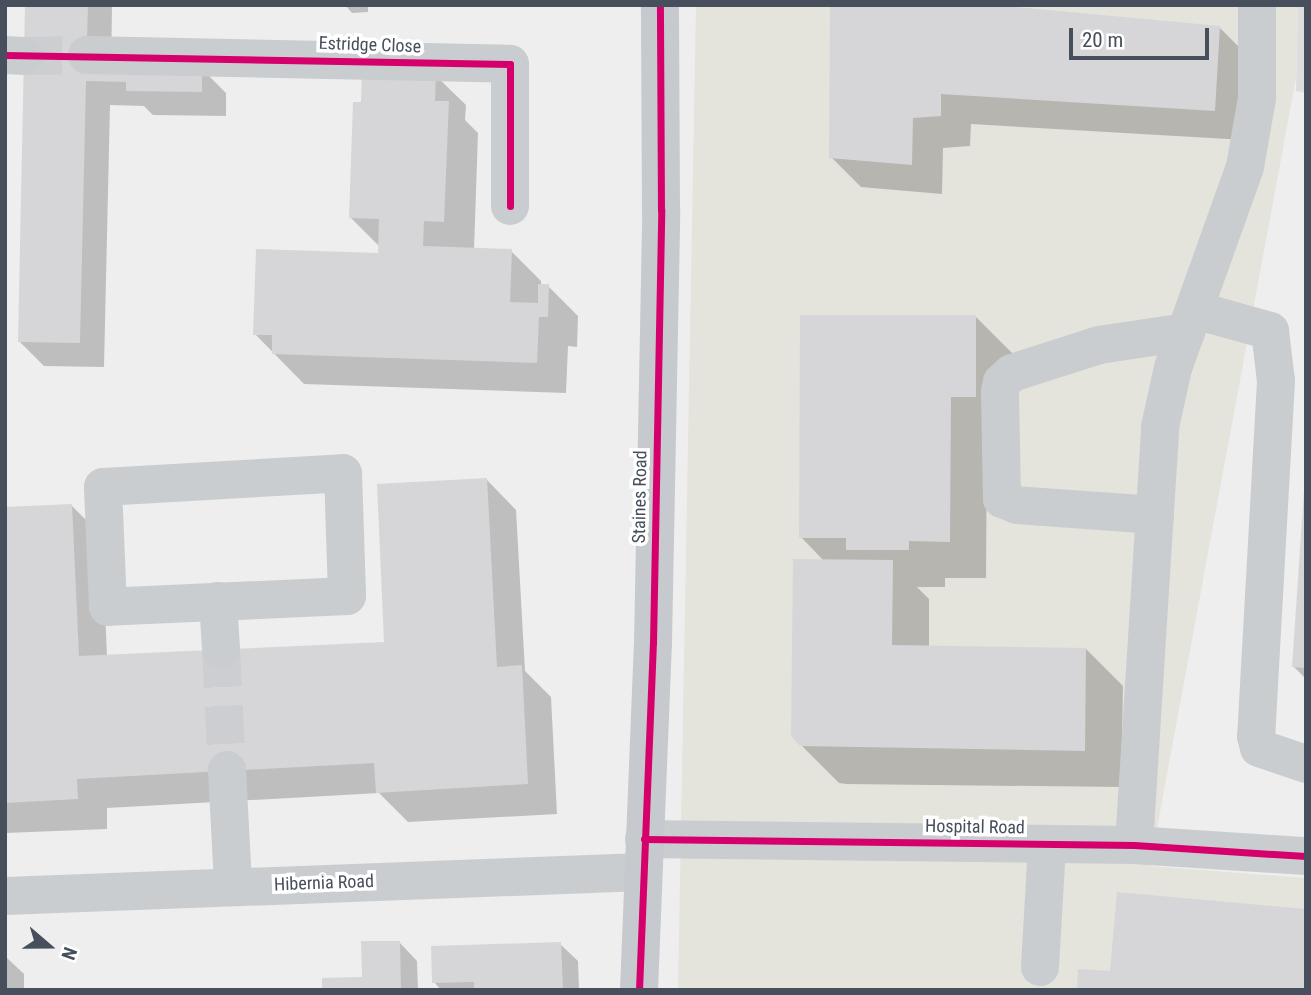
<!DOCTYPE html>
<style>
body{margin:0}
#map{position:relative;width:1311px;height:995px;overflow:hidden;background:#efeeee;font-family:"Roboto Condensed",sans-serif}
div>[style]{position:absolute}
.commercial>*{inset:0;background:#e4e3dc}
.education>*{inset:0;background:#ddddde}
.shadow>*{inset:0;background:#0003}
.building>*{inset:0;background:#d6d6d8}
.minor-tunnel>*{height:38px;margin-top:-19px;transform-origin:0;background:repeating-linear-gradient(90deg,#cdced1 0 38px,transparent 0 57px)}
.minor>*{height:38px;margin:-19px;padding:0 19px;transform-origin:19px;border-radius:19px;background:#cacdcf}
.major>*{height:38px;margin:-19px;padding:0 19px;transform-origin:19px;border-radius:19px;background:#c6c9cd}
.cycleway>*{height:7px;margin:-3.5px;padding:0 3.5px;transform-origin:3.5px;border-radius:3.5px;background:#d6006c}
span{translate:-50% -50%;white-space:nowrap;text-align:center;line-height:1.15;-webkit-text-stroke:7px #fff;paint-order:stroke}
.street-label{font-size:18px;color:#464f5b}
.frame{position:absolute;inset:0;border:7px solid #464f5b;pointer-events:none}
.north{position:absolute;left:14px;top:911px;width:70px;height:70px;-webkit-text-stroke:5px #fff;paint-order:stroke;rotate:110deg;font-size:19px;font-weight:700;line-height:28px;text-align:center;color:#464f5b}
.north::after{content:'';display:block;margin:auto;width:24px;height:32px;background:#464f5b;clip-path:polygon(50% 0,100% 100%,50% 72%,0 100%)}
.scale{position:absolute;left:1069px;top:28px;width:140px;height:32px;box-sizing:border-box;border:4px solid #464f5b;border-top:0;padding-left:9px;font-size:21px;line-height:24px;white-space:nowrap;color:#464f5b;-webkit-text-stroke:5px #fff;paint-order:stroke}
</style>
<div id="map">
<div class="commercial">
<i style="clip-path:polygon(696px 5px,1298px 5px,1296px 78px,1150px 866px,1306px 878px,1306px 990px,678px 990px)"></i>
</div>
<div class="education">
<i style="clip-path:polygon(1298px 5px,1306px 5px,1306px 93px,1296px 91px)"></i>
</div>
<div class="shadow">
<i style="clip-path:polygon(26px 5px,112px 5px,111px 75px,202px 69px,226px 93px,226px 116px,153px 115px,144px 106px,110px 105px,104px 367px,44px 366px,19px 341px)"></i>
<i style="clip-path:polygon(345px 5px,368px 5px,368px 12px,352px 13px)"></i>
<i style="clip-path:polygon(832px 5px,1220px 28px,1250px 58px,1245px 140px,971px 124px,970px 146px,943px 148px,942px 194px,861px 187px,831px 157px)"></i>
<i style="clip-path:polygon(435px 75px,466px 105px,465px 120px,478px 133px,474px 250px,511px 251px,541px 281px,541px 285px,548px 286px,578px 316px,577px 347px,568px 346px,566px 393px,304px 384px,255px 334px,380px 255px,380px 247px,350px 217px,362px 104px)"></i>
<i style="clip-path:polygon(976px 317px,1013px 354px,987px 434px,986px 578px,945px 578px,945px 587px,917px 587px,929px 599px,929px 648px,1086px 649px,1123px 686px,1121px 787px,846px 784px,839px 783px,792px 736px,824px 561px,801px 537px)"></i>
<i style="clip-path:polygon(486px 479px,516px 510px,525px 671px,551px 697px,557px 814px,408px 822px,379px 793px,107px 808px,107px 829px,5px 833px,5px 509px,72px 506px,102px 536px,107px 657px,386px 644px)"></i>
<i style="clip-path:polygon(1306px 486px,1306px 679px,1294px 667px)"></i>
<i style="clip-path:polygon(400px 943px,417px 961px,418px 990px,324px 990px,364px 979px)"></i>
<i style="clip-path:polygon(560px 944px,578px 961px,579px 990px,441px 990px,434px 982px)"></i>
<i style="clip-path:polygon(6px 957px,24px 974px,24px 990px,5px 990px)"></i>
</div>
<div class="building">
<i style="clip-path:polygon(25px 5px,88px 5px,86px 73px,202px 67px,202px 92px,126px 91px,126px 82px,86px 81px,80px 343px,18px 342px)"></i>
<i style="clip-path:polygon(830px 5px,995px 5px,1220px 26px,1215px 111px,941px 94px,941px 116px,913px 118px,912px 165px,829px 158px)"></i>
<i style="clip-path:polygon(362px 70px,436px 73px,435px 101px,449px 101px,444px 222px,424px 221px,423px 246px,512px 249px,510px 302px,538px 303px,538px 284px,549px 284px,548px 317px,539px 317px,537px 363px,272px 354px,272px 335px,253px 335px,256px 249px,378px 253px,379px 219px,349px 218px,353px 102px,361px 102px)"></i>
<i style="clip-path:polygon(800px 315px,976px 315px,976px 397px,951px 397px,950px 542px,909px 541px,909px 550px,846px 550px,846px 538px,799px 538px)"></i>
<i style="clip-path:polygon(487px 478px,497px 667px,522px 665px,528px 784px,376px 793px,374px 763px,77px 779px,78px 799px,5px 803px,5px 507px,72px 504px,79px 656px,384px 642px,377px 484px)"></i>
<i style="clip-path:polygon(1304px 490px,1306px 491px,1306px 668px,1292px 667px)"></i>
<i style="clip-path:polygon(793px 559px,893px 560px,892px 645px,1086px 648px,1085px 751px,800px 746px,791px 736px)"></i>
<i style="clip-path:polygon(1117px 892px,1306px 909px,1306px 990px,1077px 990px,1078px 969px,1110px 971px)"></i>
<i style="clip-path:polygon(361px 941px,400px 941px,401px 990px,322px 990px,322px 978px,362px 977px)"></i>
<i style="clip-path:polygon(561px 942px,563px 990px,474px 990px,474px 982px,432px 983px,431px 946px)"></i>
</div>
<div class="minor-tunnel">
<i style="left:24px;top:56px;width:63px;rotate:-0.9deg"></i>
<i style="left:221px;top:649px;width:121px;rotate:87.2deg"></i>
</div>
<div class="minor">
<i style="left:5px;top:55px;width:19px;rotate:3deg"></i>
<i style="left:87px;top:55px;width:423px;rotate:1.2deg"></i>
<i style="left:510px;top:64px;width:142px;rotate:90deg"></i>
<i style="left:1195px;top:310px;width:78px;rotate:15.6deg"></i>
<i style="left:1270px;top:331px;width:50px;rotate:83.2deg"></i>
<i style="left:1276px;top:381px;width:356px;rotate:93.2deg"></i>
<i style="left:1256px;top:736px;width:12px;rotate:76deg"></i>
<i style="left:1259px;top:748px;width:50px;rotate:18.8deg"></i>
<i style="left:343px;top:473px;width:123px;rotate:88.1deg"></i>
<i style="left:347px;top:596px;width:239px;rotate:177.4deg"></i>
<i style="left:108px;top:607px;width:120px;rotate:-92.4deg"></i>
<i style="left:103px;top:487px;width:240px;rotate:-3.3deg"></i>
<i style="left:1155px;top:515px;width:138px;rotate:-175.9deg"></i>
<i style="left:1017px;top:505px;width:16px;rotate:-158deg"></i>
<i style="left:1002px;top:499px;width:107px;rotate:-91.1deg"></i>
<i style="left:1000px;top:392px;width:10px;rotate:-79deg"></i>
<i style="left:1002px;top:382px;width:13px;rotate:-42deg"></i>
<i style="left:1012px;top:373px;width:91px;rotate:-17.8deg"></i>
<i style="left:1099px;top:345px;width:88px;rotate:-8.5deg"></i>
<i style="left:218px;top:601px;width:48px;rotate:86.4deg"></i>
<i style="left:227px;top:770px;width:116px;rotate:87deg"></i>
<i style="left:644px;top:839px;width:490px;rotate:0.7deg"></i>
<i style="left:1134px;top:845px;width:172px;rotate:3.7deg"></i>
<i style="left:1134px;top:845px;width:419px;rotate:-86.4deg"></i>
<i style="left:1160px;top:427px;width:60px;rotate:-77.6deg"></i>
<i style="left:1173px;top:368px;width:214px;rotate:-70.3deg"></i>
<i style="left:1245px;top:167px;width:70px;rotate:-80.1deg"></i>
<i style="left:1257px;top:98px;width:93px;rotate:-90deg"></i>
<i style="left:5px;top:896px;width:638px;rotate:-2.15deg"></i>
<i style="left:1040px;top:967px;width:123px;rotate:-86.7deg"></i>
</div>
<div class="major">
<i style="left:639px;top:990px;width:347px;rotate:-87.7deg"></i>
<i style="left:653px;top:643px;width:433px;rotate:-88.9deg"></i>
<i style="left:661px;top:210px;width:205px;rotate:-90.3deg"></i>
</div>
<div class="cycleway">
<i style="left:5px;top:55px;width:505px;rotate:1.02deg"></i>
<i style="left:510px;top:64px;width:142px;rotate:90deg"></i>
<i style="left:644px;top:839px;width:490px;rotate:0.7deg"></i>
<i style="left:1134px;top:845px;width:172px;rotate:3.7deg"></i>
<i style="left:639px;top:990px;width:347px;rotate:-87.7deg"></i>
<i style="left:653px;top:643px;width:433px;rotate:-88.9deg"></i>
<i style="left:661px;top:210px;width:205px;rotate:-90.3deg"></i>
</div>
<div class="street-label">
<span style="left:370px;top:45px;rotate:2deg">Estridge Close</span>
<span style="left:640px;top:497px;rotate:-89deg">Staines Road</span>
<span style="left:975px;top:827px;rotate:1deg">Hospital Road</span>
<span style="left:324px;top:883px;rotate:-2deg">Hibernia Road</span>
</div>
<div class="frame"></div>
<div class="north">N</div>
<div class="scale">20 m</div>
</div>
